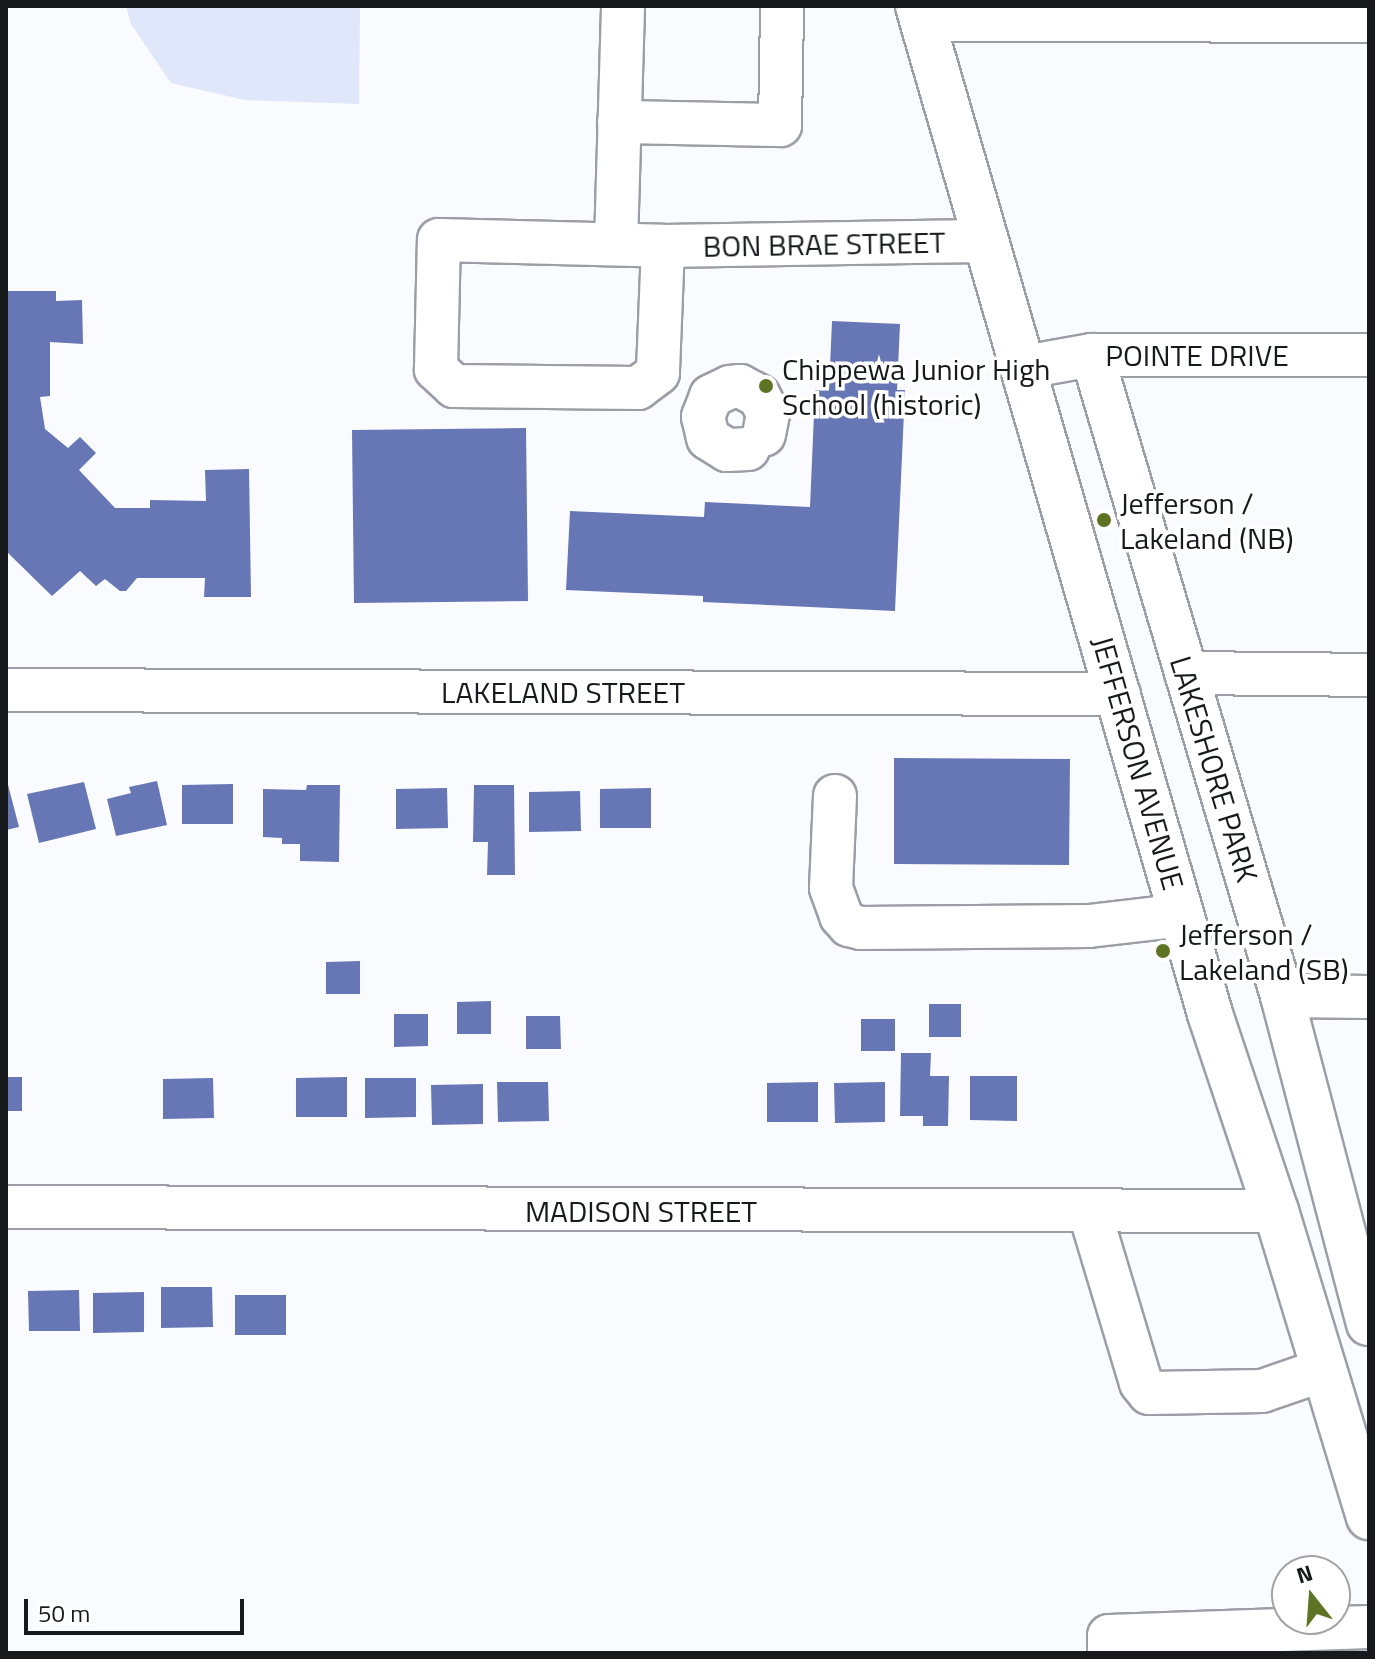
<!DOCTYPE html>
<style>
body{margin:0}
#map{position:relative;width:1375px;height:1659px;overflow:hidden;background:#fafbff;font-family:"Titillium Web",sans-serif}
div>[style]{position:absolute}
.green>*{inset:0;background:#e1e7fa}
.building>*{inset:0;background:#6776b4}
.roads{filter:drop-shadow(2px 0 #9c9ea6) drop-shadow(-2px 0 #9c9ea6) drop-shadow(0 2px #9c9ea6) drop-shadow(0 -2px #9c9ea6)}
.minor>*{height:42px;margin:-21px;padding:0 21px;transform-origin:21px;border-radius:21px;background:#fff}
.major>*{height:44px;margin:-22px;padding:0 22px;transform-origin:22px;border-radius:22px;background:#fff}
.dots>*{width:22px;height:22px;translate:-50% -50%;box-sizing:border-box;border:4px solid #fff;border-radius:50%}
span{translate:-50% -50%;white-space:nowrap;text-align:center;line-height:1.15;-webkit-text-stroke:7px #fff;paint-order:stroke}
.street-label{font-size:30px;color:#18191c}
.poi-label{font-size:30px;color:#18191c}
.left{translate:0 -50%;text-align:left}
.frame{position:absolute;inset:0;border:8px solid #18191c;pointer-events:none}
.north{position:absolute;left:1271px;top:1555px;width:80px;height:80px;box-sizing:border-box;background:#fff;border:2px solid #a3a3a4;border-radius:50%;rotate:343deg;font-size:22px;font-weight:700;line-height:32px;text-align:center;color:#18191c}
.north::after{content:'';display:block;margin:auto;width:28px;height:36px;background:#5e7324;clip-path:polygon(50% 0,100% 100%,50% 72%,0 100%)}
.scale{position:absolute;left:24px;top:1599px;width:220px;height:36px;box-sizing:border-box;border:4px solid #18191c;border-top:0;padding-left:10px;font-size:24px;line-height:28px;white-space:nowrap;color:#18191c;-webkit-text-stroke:6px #fff;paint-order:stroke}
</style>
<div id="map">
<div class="green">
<i style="clip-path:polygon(126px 6px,360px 6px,359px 104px,245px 100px,171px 83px,131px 24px)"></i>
</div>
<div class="building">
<i style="clip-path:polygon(6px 291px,56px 291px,56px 301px,82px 300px,83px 344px,50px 342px,50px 396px,40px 397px,45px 429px,68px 448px,80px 437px,96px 453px,79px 470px,115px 508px,150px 508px,150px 500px,206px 501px,205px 470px,249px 469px,251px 597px,204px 597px,205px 578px,137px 578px,126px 591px,120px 591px,105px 579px,96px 586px,80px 571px,52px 596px,6px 551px)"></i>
<i style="clip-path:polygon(832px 321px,900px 324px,897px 390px,905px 390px,895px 611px,703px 602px,703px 596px,566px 590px,570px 511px,704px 517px,705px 502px,810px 507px,815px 390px,829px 390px)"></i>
<i style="clip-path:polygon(526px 428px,528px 601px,354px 603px,352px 430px)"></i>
<i style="clip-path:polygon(894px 758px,1070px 759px,1069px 865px,894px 864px)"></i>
<i style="clip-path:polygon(6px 777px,19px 827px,6px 830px)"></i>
<i style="clip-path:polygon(157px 781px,167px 825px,116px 836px,107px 799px,131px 793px,129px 787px)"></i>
<i style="clip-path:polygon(84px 782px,96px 829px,39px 843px,27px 794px)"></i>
<i style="clip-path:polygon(233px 784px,233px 824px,182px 824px,182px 785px)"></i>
<i style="clip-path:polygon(307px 785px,340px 785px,339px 862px,300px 861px,300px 844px,282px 844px,282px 838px,263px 837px,263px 789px,306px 790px)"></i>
<i style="clip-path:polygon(474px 785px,514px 785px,515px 875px,487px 875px,488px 842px,473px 842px)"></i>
<i style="clip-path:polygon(447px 788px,448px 828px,396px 829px,396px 789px)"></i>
<i style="clip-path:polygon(651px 788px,651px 828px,600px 828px,600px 789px)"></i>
<i style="clip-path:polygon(580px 791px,581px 831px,529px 832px,529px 792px)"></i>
<i style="clip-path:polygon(360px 961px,360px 994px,326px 994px,326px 962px)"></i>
<i style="clip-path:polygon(491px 1001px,491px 1034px,457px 1034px,457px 1002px)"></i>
<i style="clip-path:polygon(929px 1004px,961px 1004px,961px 1037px,929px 1037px)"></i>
<i style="clip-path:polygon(394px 1014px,428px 1014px,428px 1046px,394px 1047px)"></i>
<i style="clip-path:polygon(526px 1016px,560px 1016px,561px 1049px,526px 1049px)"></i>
<i style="clip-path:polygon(861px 1019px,895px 1019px,895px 1051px,861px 1051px)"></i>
<i style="clip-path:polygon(901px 1053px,931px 1053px,930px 1076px,949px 1076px,948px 1126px,923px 1126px,923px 1116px,900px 1116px)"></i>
<i style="clip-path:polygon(970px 1076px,1017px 1076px,1017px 1121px,970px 1120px)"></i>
<i style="clip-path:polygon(6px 1077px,22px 1077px,22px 1111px,6px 1111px)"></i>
<i style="clip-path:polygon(347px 1077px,347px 1117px,296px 1117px,296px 1078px)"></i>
<i style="clip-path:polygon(213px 1078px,214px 1118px,163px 1119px,163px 1079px)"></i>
<i style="clip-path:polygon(365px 1078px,416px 1078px,416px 1117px,365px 1118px)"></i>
<i style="clip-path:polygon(497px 1082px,548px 1082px,549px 1121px,498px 1122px)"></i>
<i style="clip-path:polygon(818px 1082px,818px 1122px,767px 1122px,767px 1083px)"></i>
<i style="clip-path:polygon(885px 1082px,885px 1122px,835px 1123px,834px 1083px)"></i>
<i style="clip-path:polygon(483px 1084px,483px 1124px,432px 1125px,431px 1085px)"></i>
<i style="clip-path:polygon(161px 1287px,212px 1287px,213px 1327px,161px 1328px)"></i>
<i style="clip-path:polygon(79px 1290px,80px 1331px,29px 1331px,28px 1291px)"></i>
<i style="clip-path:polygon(144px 1292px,144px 1332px,93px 1333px,93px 1293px)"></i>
<i style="clip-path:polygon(235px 1295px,286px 1295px,286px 1335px,235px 1335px)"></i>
</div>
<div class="roads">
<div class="minor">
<i style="left:922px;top:20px;width:447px;rotate:0.1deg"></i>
<i style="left:619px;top:122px;width:161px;rotate:1.1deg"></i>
<i style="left:780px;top:125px;width:119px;rotate:-89deg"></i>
<i style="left:616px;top:244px;width:238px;rotate:-88.3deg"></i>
<i style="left:663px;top:246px;width:127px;rotate:92.3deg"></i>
<i style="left:658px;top:373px;width:25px;rotate:143deg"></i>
<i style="left:638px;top:388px;width:184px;rotate:-179.4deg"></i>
<i style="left:454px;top:386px;width:25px;rotate:-137deg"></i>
<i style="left:436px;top:369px;width:129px;rotate:-88.7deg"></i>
<i style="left:439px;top:240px;width:224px;rotate:1.5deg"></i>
<i style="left:663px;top:246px;width:323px;rotate:-0.9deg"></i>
<i style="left:1092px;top:355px;width:669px;rotate:73.49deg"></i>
<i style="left:1282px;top:996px;width:339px;rotate:75.3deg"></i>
<i style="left:1025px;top:367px;width:68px;rotate:-10.2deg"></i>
<i style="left:1092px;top:355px;width:277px"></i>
<i style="left:748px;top:449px;width:21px;rotate:177deg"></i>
<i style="left:727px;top:450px;width:22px;rotate:-148deg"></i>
<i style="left:708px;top:438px;width:22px;rotate:-103deg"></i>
<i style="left:703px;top:417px;width:22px;rotate:-69deg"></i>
<i style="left:711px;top:396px;width:21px;rotate:-25deg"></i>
<i style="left:730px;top:387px;width:10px;rotate:-6deg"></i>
<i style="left:740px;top:386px;width:21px;rotate:28deg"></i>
<i style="left:759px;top:396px;width:20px;rotate:63deg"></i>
<i style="left:768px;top:414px;width:21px;rotate:101deg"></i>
<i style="left:1186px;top:673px;width:183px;rotate:0.6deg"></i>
<i style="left:6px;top:690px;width:1113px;rotate:0.21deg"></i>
<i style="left:835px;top:796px;width:92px;rotate:92.5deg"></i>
<i style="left:831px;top:888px;width:30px;rotate:70deg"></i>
<i style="left:841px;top:916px;width:12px;rotate:48deg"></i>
<i style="left:849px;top:925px;width:12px;rotate:14deg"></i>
<i style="left:861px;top:928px;width:228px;rotate:-0.5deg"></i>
<i style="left:1089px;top:926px;width:94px;rotate:-6.7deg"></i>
<i style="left:1282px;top:996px;width:87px;rotate:0.7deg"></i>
<i style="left:6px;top:1207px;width:1270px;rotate:0.18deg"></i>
<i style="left:1090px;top:1213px;width:177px;rotate:73.3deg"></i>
<i style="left:1141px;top:1383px;width:13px;rotate:51deg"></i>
<i style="left:1149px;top:1393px;width:113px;rotate:-1deg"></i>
<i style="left:1262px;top:1391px;width:65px;rotate:-19deg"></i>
<i style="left:1109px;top:1653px;width:17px;rotate:-90deg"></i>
<i style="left:1109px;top:1636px;width:260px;rotate:-2deg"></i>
</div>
<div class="major">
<i style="left:918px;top:6px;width:1049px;rotate:73.84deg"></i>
<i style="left:1210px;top:1014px;width:208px;rotate:71.5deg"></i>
<i style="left:1276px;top:1211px;width:320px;rotate:73.1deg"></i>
</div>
</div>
<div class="dots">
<i style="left:766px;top:386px;background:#5e7324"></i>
<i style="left:1104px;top:520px;background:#5e7324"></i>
<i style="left:1163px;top:951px;background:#5e7324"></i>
</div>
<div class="street-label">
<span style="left:824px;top:244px;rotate:-1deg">BON BRAE STREET</span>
<span style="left:1197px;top:355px">POINTE DRIVE</span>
<span style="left:563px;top:692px">LAKELAND STREET</span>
<span style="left:1138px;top:763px;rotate:74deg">JEFFERSON AVENUE</span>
<span style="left:1214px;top:769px;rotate:73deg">LAKESHORE PARK</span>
<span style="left:641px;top:1211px">MADISON STREET</span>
</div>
<div class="poi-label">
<span class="left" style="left:782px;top:386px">Chippewa Junior High<br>School (historic)</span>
<span class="left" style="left:1120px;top:520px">Jefferson /<br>Lakeland (NB)</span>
<span class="left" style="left:1179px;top:951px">Jefferson /<br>Lakeland (SB)</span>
</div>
<div class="frame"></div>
<div class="north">N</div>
<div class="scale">50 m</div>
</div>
